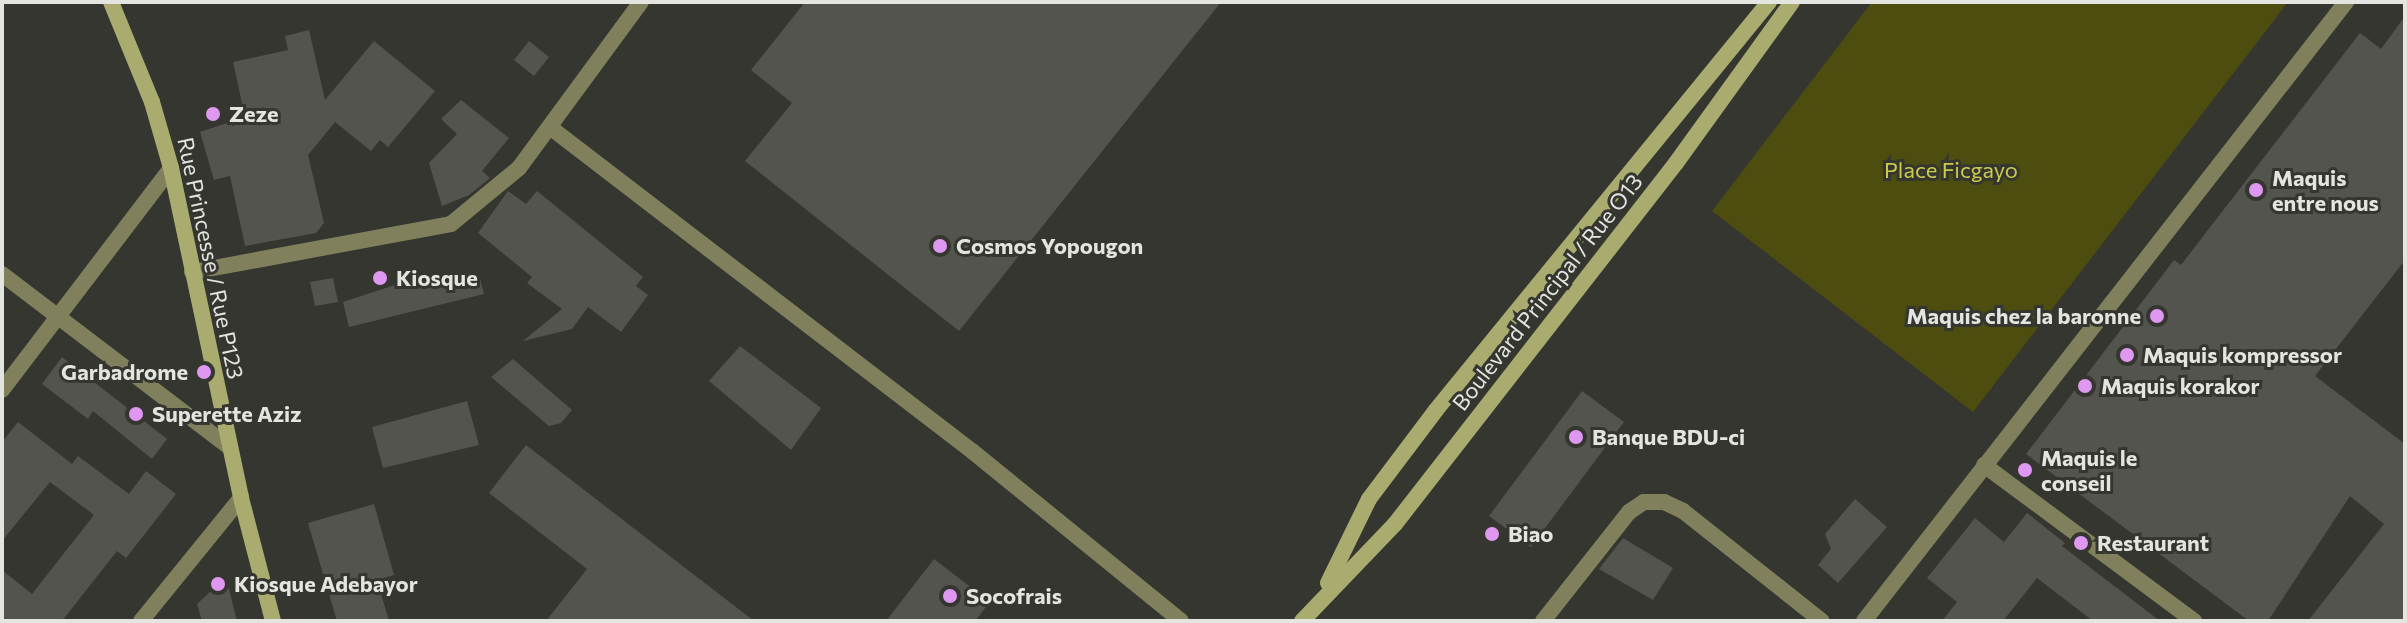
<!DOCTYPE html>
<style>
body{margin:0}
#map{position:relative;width:2407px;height:623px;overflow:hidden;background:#363631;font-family:Commissioner,sans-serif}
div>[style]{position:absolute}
.green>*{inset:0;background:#4d4d10}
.building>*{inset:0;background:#53544e}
.street>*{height:16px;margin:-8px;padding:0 8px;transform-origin:8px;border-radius:8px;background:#80815c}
.secondary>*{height:16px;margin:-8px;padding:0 8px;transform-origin:8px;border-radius:8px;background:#aaab6f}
.dots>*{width:22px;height:22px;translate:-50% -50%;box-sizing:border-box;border:4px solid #363631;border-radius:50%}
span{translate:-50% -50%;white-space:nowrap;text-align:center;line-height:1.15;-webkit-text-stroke:6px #363631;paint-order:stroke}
.poi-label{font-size:22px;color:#e4e5e1;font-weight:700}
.left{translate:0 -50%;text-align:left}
.right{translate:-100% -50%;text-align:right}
.park-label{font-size:22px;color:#cbcb4a}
.street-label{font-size:22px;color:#e4e5e1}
.frame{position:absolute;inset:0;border:4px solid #e4e5e1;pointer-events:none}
</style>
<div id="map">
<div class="green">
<i style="clip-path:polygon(1872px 2px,2288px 2px,1973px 412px,1712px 211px)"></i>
</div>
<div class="building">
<i style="clip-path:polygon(805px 2px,1221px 2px,959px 331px,745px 161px,792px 103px,751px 70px)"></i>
<i style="clip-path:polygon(2405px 16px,2405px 260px,2315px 376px,2405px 444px,2405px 621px,2308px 621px,2384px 524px,2350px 496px,2268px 621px,2249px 621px,2026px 454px,2174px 260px,2181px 265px,2360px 33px,2381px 49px)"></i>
<i style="clip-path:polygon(309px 30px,325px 100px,374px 41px,435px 91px,388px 147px,380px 140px,371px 151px,335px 122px,308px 155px,324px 223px,316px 233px,245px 246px,230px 176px,214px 180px,200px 132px,245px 117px,233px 62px,288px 50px,285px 36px)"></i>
<i style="clip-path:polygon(529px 41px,549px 57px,534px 76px,514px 60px)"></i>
<i style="clip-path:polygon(461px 100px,509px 138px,482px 171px,490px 178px,469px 195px,442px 206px,429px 163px,457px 134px,441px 119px)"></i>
<i style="clip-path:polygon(508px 191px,526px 204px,537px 191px,643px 277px,636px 286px,648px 295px,621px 332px,588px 307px,572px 329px,523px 341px,562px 309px,527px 283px,532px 277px,478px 233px)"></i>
<i style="clip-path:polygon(479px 275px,484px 294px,349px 327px,343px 302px,422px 276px,424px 286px)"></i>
<i style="clip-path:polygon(333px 278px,338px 302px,315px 306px,310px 282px)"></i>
<i style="clip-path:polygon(740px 346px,821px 408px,791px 450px,709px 381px)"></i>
<i style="clip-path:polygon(62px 357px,167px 439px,152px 459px,93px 411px,88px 419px,42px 384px)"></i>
<i style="clip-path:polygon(513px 359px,572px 410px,561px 423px,549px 426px,491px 377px)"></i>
<i style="clip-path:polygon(1582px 391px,1624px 422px,1531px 547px,1489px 516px)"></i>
<i style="clip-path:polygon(467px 401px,479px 445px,383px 468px,372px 427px)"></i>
<i style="clip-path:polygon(18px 422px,72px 464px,78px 456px,129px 494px,146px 471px,176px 494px,126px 558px,117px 551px,62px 621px,2px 621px,2px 570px,32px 594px,94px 515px,50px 482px,2px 541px,2px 442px)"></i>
<i style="clip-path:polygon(526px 445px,693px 574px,754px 621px,546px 621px,587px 569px,489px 493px)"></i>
<i style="clip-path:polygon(1855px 499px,1887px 527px,1838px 583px,1818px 565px,1831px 549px,1825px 534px)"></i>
<i style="clip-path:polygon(374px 504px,394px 575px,377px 580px,389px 621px,337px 621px,308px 523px)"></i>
<i style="clip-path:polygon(2027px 513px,2065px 543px,2062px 546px,2160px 621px,2093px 621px,2037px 578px,2003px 621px,1942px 621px,1957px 602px,1927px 578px,1975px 518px,2004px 542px)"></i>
<i style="clip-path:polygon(1623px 538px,1673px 568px,1653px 600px,1599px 569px)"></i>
<i style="clip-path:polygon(934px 559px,990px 602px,975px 621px,886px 621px)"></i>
<i style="clip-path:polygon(226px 577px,237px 621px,202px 621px,197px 604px)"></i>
</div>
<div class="street">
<i style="left:551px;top:128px;width:531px;rotate:37.5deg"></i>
<i style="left:972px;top:451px;width:269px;rotate:39.1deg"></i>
<i style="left:192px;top:272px;width:263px;rotate:-10.5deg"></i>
<i style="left:451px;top:224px;width:88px;rotate:-39.5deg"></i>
<i style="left:519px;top:168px;width:206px;rotate:-53.7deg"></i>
<i style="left:2px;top:274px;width:285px;rotate:37.3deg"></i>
<i style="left:2px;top:390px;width:279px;rotate:-52.7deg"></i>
<i style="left:1984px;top:465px;width:262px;rotate:36.6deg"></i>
<i style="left:141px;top:621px;width:159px;rotate:-50.9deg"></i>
<i style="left:1543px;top:621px;width:139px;rotate:-51.7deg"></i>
<i style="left:1629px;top:512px;width:18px;rotate:-34deg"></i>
<i style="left:1644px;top:502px;width:20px"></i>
<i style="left:1664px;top:502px;width:21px;rotate:25deg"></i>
<i style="left:1683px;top:511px;width:177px;rotate:38.4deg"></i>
<i style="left:1864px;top:621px;width:785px;rotate:-52.09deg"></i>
</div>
<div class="secondary">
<i style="left:111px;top:2px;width:108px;rotate:67.7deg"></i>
<i style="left:152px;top:102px;width:69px;rotate:73.9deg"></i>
<i style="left:171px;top:168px;width:337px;rotate:78deg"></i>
<i style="left:241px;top:498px;width:127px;rotate:75.4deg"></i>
<i style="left:1328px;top:583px;width:93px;rotate:-64deg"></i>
<i style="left:1369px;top:499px;width:111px;rotate:-53deg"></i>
<i style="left:1436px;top:410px;width:527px;rotate:-50.78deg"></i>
<i style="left:1302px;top:621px;width:134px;rotate:-46.2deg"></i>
<i style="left:1395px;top:524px;width:457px;rotate:-52.1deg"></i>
<i style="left:1676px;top:163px;width:198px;rotate:-54.2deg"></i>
</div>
<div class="dots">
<i style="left:213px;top:114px;background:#df98f1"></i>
<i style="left:2256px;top:190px;background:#df98f1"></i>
<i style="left:940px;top:246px;background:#df98f1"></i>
<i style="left:380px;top:278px;background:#df98f1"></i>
<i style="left:2157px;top:316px;background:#df98f1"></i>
<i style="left:2127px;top:355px;background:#df98f1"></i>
<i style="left:204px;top:372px;background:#df98f1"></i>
<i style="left:2085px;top:386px;background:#df98f1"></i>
<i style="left:136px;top:414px;background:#df98f1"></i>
<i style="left:1576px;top:437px;background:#df98f1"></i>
<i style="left:2025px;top:470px;background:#df98f1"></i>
<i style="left:1492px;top:534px;background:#df98f1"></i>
<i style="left:2081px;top:543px;background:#df98f1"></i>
<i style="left:218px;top:584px;background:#df98f1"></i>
<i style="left:950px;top:596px;background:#df98f1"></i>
</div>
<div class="poi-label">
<span class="left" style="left:229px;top:114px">Zeze</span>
<span class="left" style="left:2272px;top:190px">Maquis<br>entre nous</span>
<span class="left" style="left:956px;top:246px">Cosmos Yopougon</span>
<span class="left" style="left:396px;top:278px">Kiosque</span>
<span class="right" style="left:2141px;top:316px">Maquis chez la baronne</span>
<span class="left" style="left:2143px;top:355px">Maquis kompressor</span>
<span class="right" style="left:188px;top:372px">Garbadrome</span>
<span class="left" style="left:2101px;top:386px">Maquis korakor</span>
<span class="left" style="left:152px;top:414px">Superette Aziz</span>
<span class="left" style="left:1592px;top:437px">Banque BDU-ci</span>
<span class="left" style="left:2041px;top:470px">Maquis le<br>conseil</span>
<span class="left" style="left:1508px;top:534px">Biao</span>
<span class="left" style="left:2097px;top:543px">Restaurant</span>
<span class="left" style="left:234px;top:584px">Kiosque Adebayor</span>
<span class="left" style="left:966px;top:596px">Socofrais</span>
</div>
<div class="park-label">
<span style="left:1951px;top:170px">Place Ficgayo</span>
</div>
<div class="street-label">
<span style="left:211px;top:258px;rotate:78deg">Rue Princesse / Rue P123</span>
<span style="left:1547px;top:292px;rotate:-52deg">Boulevard Principal / Rue O13</span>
</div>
<div class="frame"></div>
</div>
